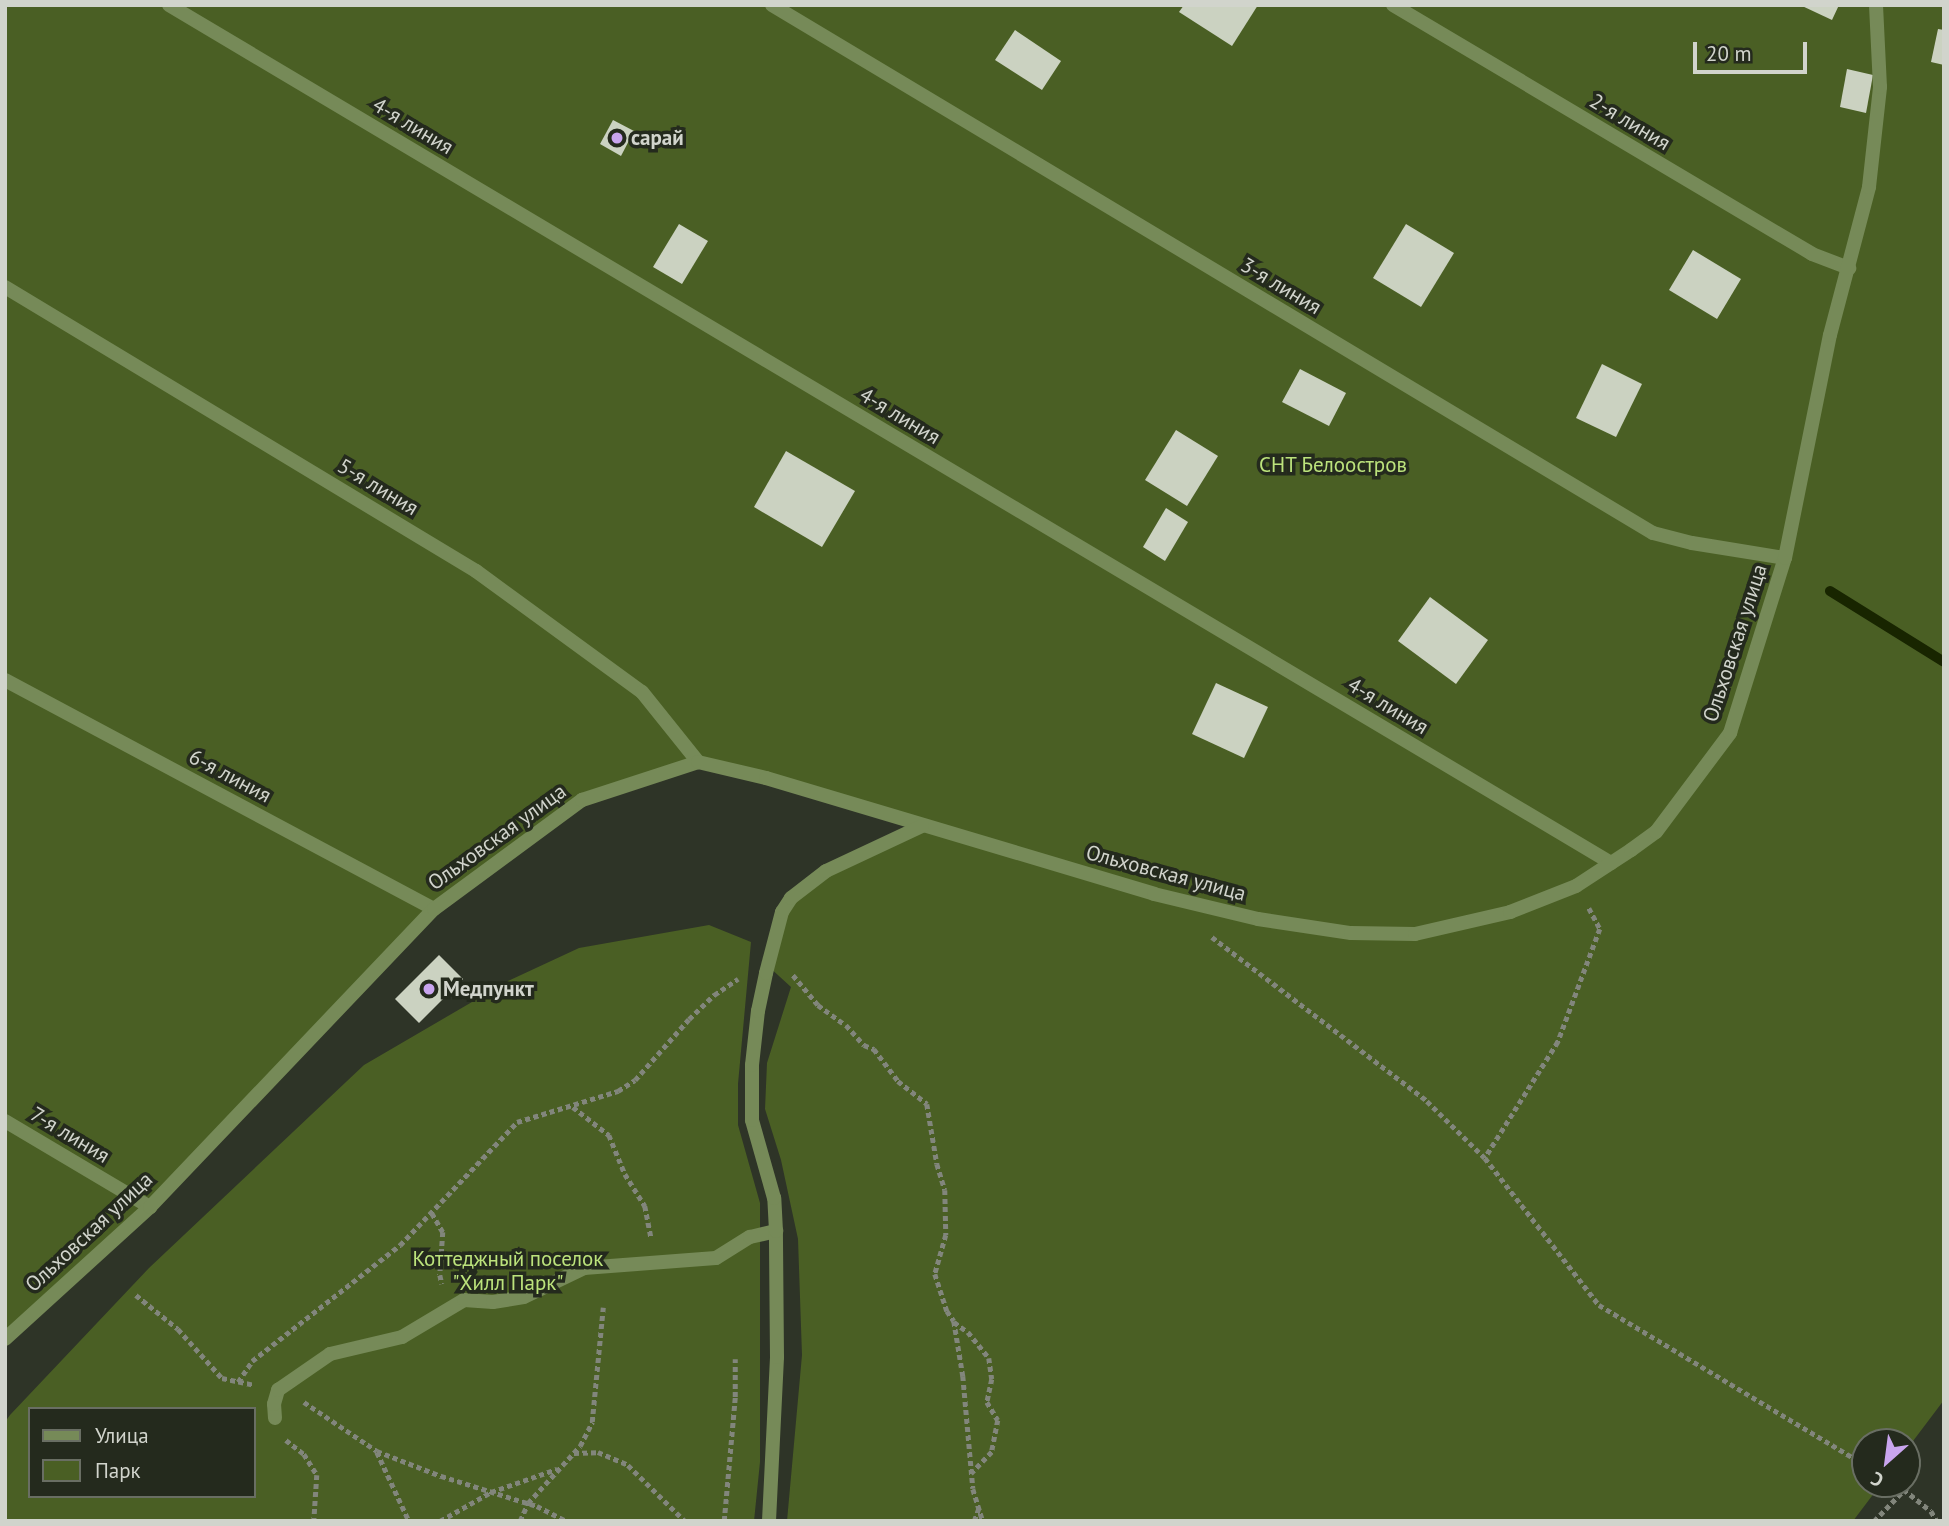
<!DOCTYPE html>
<meta charset="utf-8">
<style>
body{margin:0}
#map{position:relative;width:1949px;height:1526px;overflow:hidden;background:#2e3427;font-family:"PT Sans",sans-serif}
div>[style]{position:absolute}
.green>*{inset:0;background:#4a5f24}
.stream>*{height:10px;margin:-5px;padding:0 5px;transform-origin:5px;border-radius:5px;background:#182500}
.building>*{inset:0;background:#cbd2c1}
.path>*{height:4.5px;margin-top:-2.25px;transform-origin:0;background:repeating-linear-gradient(90deg,#82867c 0 5px,transparent 0 8.5px)}
.minor>*{height:14px;margin:-7px;padding:0 7px;transform-origin:7px;border-radius:7px;background:#768a58}
.dots>*{width:19px;height:19px;translate:-50% -50%;box-sizing:border-box;border:4px solid #242a1d;border-radius:50%}
span{translate:-50% -50%;white-space:nowrap;text-align:center;line-height:1.15;-webkit-text-stroke:7px #242a1d;paint-order:stroke}
.street-label{font-size:21px;color:#d1d4cc}
.poi-label{font-size:21px;color:#d1d4cc;font-weight:700}
.left{translate:0 -50%;text-align:left}
.park-label{font-size:21px;color:#bce37c}
.frame{position:absolute;inset:0;border:7px solid #d1d4cc;pointer-events:none}
.legend{position:absolute;left:28px;top:1407px;width:228px;height:91px;box-sizing:border-box;background:#242a1d;border:2px solid #696e63;margin:0;padding:9px 12px;list-style:none;font-size:21px;color:#d1d4cc}
.legend li{display:flex;align-items:center;gap:14px;height:35px}
.legend b{width:35px;border:2px solid #696e63}
.north{position:absolute;left:1851px;top:1428px;width:70px;height:70px;box-sizing:border-box;background:#242a1d;border:2px solid #696e63;border-radius:50%;rotate:208deg;font-size:19px;font-weight:700;line-height:28px;text-align:center;color:#d1d4cc}
.north::after{content:'';display:block;margin:auto;width:24px;height:32px;background:#c9a5ee;clip-path:polygon(50% 0,100% 100%,50% 72%,0 100%)}
.scale{position:absolute;left:1693px;top:42px;width:114px;height:32px;box-sizing:border-box;border:4px solid #d1d4cc;border-top:0;padding-left:9px;font-size:21px;line-height:24px;white-space:nowrap;color:#d1d4cc;-webkit-text-stroke:5px #242a1d;paint-order:stroke}
</style>
<div id="map">
<div class="green">
<i style="clip-path:polygon(5px 5px,1944px 5px,1944px 1400px,1907px 1449px,1907px 1442px,1865px 1442px,1865px 1484px,1881px 1484px,1853px 1521px,787px 1521px,802px 1355px,798px 1239px,781px 1160px,765px 1109px,767px 1063px,791px 987px,768px 966px,782px 912px,861px 853px,922px 832px,852px 805px,693px 764px,582px 800px,429px 915px,157px 1199px,5px 1339px)"></i>
<i style="clip-path:polygon(evenodd,709px 925px,751px 942px,738px 1084px,738px 1125px,760px 1203px,760px 1462px,754px 1521px,5px 1521px,5px 1422px,10px 1415px,149px 1268px,364px 1065px,508px 981px,579px 948px,709px 925px,30px 1409px,254px 1409px,254px 1496px,30px 1496px,30px 1409px)"></i>
</div>
<div class="stream">
<i style="left:1830px;top:591px;width:134px;rotate:31.9deg"></i>
</div>
<div class="building">
<i style="clip-path:polygon(1184px 5px,1258px 5px,1232px 46px,1179px 12px)"></i>
<i style="clip-path:polygon(1800px 5px,1839px 5px,1832px 20px)"></i>
<i style="clip-path:polygon(1938px 29px,1944px 30px,1944px 65px,1931px 62px)"></i>
<i style="clip-path:polygon(1015px 30px,1061px 61px,1042px 90px,995px 60px)"></i>
<i style="clip-path:polygon(1847px 69px,1873px 75px,1866px 113px,1840px 107px)"></i>
<i style="clip-path:polygon(613px 120px,634px 131px,621px 156px,600px 144px)"></i>
<i style="clip-path:polygon(679px 224px,708px 241px,682px 284px,653px 267px)"></i>
<i style="clip-path:polygon(1406px 224px,1454px 253px,1421px 307px,1373px 278px)"></i>
<i style="clip-path:polygon(1693px 250px,1741px 279px,1717px 319px,1669px 290px)"></i>
<i style="clip-path:polygon(1602px 364px,1642px 384px,1616px 437px,1576px 418px)"></i>
<i style="clip-path:polygon(1300px 369px,1346px 393px,1329px 426px,1282px 402px)"></i>
<i style="clip-path:polygon(1176px 430px,1218px 456px,1187px 506px,1145px 480px)"></i>
<i style="clip-path:polygon(786px 451px,855px 491px,822px 547px,754px 507px)"></i>
<i style="clip-path:polygon(1166px 508px,1188px 522px,1165px 561px,1143px 547px)"></i>
<i style="clip-path:polygon(1430px 597px,1488px 640px,1456px 684px,1398px 641px)"></i>
<i style="clip-path:polygon(1216px 683px,1268px 707px,1244px 758px,1192px 734px)"></i>
<i style="clip-path:polygon(439px 955px,463px 979px,419px 1023px,395px 999px)"></i>
</div>
<div class="path">
<i style="left:1589px;top:908px;width:24px;rotate:62deg"></i>
<i style="left:1600px;top:929px;width:121px;rotate:110.4deg"></i>
<i style="left:1558px;top:1042px;width:137px;rotate:122.2deg"></i>
<i style="left:1485px;top:1158px;width:186px;rotate:52.2deg"></i>
<i style="left:1599px;top:1305px;width:310px;rotate:31deg"></i>
<i style="left:1212px;top:937px;width:270px;rotate:37.3deg"></i>
<i style="left:1427px;top:1101px;width:81px;rotate:44.5deg"></i>
<i style="left:793px;top:975px;width:39px;rotate:50deg"></i>
<i style="left:818px;top:1005px;width:34px;rotate:36deg"></i>
<i style="left:846px;top:1025px;width:27px;rotate:48deg"></i>
<i style="left:864px;top:1045px;width:11px;rotate:22deg"></i>
<i style="left:874px;top:1049px;width:40px;rotate:53deg"></i>
<i style="left:898px;top:1081px;width:37px;rotate:38deg"></i>
<i style="left:927px;top:1104px;width:61px;rotate:80.5deg"></i>
<i style="left:937px;top:1164px;width:27px;rotate:73deg"></i>
<i style="left:945px;top:1190px;width:45px;rotate:88.7deg"></i>
<i style="left:946px;top:1235px;width:41px;rotate:105.8deg"></i>
<i style="left:935px;top:1274px;width:39px;rotate:72deg"></i>
<i style="left:947px;top:1311px;width:12px;rotate:55deg"></i>
<i style="left:954px;top:1321px;width:56px;rotate:80.7deg"></i>
<i style="left:963px;top:1376px;width:113px;rotate:84.9deg"></i>
<i style="left:973px;top:1489px;width:34px;rotate:73deg"></i>
<i style="left:573px;top:1107px;width:46px;rotate:37.9deg"></i>
<i style="left:609px;top:1135px;width:42px;rotate:67.7deg"></i>
<i style="left:625px;top:1174px;width:38px;rotate:58deg"></i>
<i style="left:645px;top:1206px;width:31px;rotate:79deg"></i>
<i style="left:432px;top:1213px;width:22px;rotate:60deg"></i>
<i style="left:443px;top:1232px;width:43px;rotate:94deg"></i>
<i style="left:440px;top:1275px;width:9px;rotate:77deg"></i>
<i style="left:136px;top:1295px;width:54px;rotate:39deg"></i>
<i style="left:178px;top:1329px;width:66px;rotate:48.1deg"></i>
<i style="left:222px;top:1378px;width:33px;rotate:12deg"></i>
<i style="left:954px;top:1322px;width:17px;rotate:36deg"></i>
<i style="left:968px;top:1332px;width:33px;rotate:51deg"></i>
<i style="left:989px;top:1358px;width:21px;rotate:82deg"></i>
<i style="left:992px;top:1379px;width:24px;rotate:102deg"></i>
<i style="left:987px;top:1402px;width:21px;rotate:59deg"></i>
<i style="left:998px;top:1420px;width:33px;rotate:101deg"></i>
<i style="left:992px;top:1452px;width:30px;rotate:134deg"></i>
<i style="left:238px;top:1382px;width:25px;rotate:-56deg"></i>
<i style="left:252px;top:1361px;width:188px;rotate:-38.1deg"></i>
<i style="left:400px;top:1245px;width:170px;rotate:-46.4deg"></i>
<i style="left:517px;top:1122px;width:106px;rotate:-17.1deg"></i>
<i style="left:618px;top:1091px;width:20px;rotate:-33deg"></i>
<i style="left:635px;top:1080px;width:81px;rotate:-48.5deg"></i>
<i style="left:689px;top:1019px;width:35px;rotate:-44deg"></i>
<i style="left:714px;top:995px;width:29px;rotate:-34deg"></i>
<i style="left:304px;top:1402px;width:88px;rotate:33.9deg"></i>
<i style="left:377px;top:1451px;width:69px;rotate:21.3deg"></i>
<i style="left:441px;top:1476px;width:101px;rotate:17.4deg"></i>
<i style="left:537px;top:1506px;width:34px;rotate:27deg"></i>
<i style="left:286px;top:1440px;width:23px;rotate:38deg"></i>
<i style="left:304px;top:1454px;width:25px;rotate:58deg"></i>
<i style="left:317px;top:1475px;width:46px;rotate:93.7deg"></i>
<i style="left:377px;top:1452px;width:76px;rotate:65.1deg"></i>
<i style="left:574px;top:1453px;width:24px;rotate:-2deg"></i>
<i style="left:598px;top:1452px;width:33px;rotate:23deg"></i>
<i style="left:628px;top:1465px;width:80px;rotate:44.5deg"></i>
<i style="left:1897px;top:1484px;width:43px;rotate:38.5deg"></i>
<i style="left:1931px;top:1511px;width:12px;rotate:59deg"></i>
<i style="left:440px;top:1521px;width:59px;rotate:-29.6deg"></i>
<i style="left:491px;top:1492px;width:70px;rotate:-19.2deg"></i>
<i style="left:520px;top:1521px;width:20px;rotate:-66deg"></i>
<i style="left:528px;top:1503px;width:77px;rotate:-47.6deg"></i>
<i style="left:580px;top:1446px;width:27px;rotate:-63deg"></i>
<i style="left:592px;top:1422px;width:115px;rotate:-84.5deg"></i>
<i style="left:724px;top:1521px;width:124px;rotate:-84.9deg"></i>
<i style="left:735px;top:1397px;width:38px;rotate:-90deg"></i>
<i style="left:974px;top:1521px;width:15px;rotate:-70deg"></i>
<i style="left:1874px;top:1521px;width:45px;rotate:-45.9deg"></i>
</div>
<div class="minor">
<i style="left:169px;top:5px;width:1678px;rotate:30.75deg"></i>
<i style="left:772px;top:5px;width:1027px;rotate:30.94deg"></i>
<i style="left:1653px;top:533px;width:40px;rotate:14.4deg"></i>
<i style="left:1692px;top:543px;width:94px;rotate:9.2deg"></i>
<i style="left:1393px;top:5px;width:487px;rotate:30.7deg"></i>
<i style="left:1812px;top:254px;width:40px;rotate:21deg"></i>
<i style="left:5px;top:287px;width:550px;rotate:31.09deg"></i>
<i style="left:476px;top:571px;width:205px;rotate:36.1deg"></i>
<i style="left:642px;top:692px;width:90px;rotate:51.3deg"></i>
<i style="left:5px;top:680px;width:486px;rotate:28.1deg"></i>
<i style="left:5px;top:1121px;width:169px;rotate:30.7deg"></i>
<i style="left:5px;top:1339px;width:196px;rotate:-42.3deg"></i>
<i style="left:150px;top:1207px;width:412px;rotate:-46.4deg"></i>
<i style="left:434px;top:909px;width:184px;rotate:-36.4deg"></i>
<i style="left:582px;top:800px;width:122px;rotate:-18.1deg"></i>
<i style="left:698px;top:762px;width:70px;rotate:13.2deg"></i>
<i style="left:766px;top:778px;width:405px;rotate:16.6deg"></i>
<i style="left:1154px;top:894px;width:107px;rotate:13.5deg"></i>
<i style="left:1258px;top:919px;width:94px;rotate:8.6deg"></i>
<i style="left:1351px;top:933px;width:64px;rotate:0.9deg"></i>
<i style="left:1415px;top:934px;width:98px;rotate:-13deg"></i>
<i style="left:1510px;top:912px;width:71px;rotate:-21.5deg"></i>
<i style="left:1576px;top:886px;width:66px;rotate:-33.2deg"></i>
<i style="left:1631px;top:850px;width:31px;rotate:-36deg"></i>
<i style="left:1656px;top:832px;width:124px;rotate:-53.2deg"></i>
<i style="left:1730px;top:733px;width:183px;rotate:-72.6deg"></i>
<i style="left:1785px;top:558px;width:227px;rotate:-78.6deg"></i>
<i style="left:1830px;top:335px;width:153px;rotate:-75.2deg"></i>
<i style="left:1869px;top:187px;width:101px;rotate:-83.7deg"></i>
<i style="left:1880px;top:87px;width:82px;rotate:-92.8deg"></i>
<i style="left:275px;top:1418px;width:14px;rotate:-94deg"></i>
<i style="left:274px;top:1404px;width:15px;rotate:-74deg"></i>
<i style="left:278px;top:1390px;width:63px;rotate:-34.7deg"></i>
<i style="left:330px;top:1354px;width:74px;rotate:-13.3deg"></i>
<i style="left:402px;top:1337px;width:72px;rotate:-30.8deg"></i>
<i style="left:464px;top:1300px;width:29px;rotate:4deg"></i>
<i style="left:493px;top:1302px;width:31px;rotate:-9deg"></i>
<i style="left:524px;top:1297px;width:67px;rotate:-25.8deg"></i>
<i style="left:584px;top:1268px;width:132px;rotate:-4.3deg"></i>
<i style="left:716px;top:1258px;width:40px;rotate:-32deg"></i>
<i style="left:750px;top:1237px;width:27px;rotate:-13deg"></i>
<i style="left:769px;top:1521px;width:164px;rotate:-87.2deg"></i>
<i style="left:777px;top:1357px;width:126px;rotate:-90.5deg"></i>
<i style="left:776px;top:1231px;width:33px;rotate:-93deg"></i>
<i style="left:774px;top:1198px;width:81px;rotate:-105.8deg"></i>
<i style="left:752px;top:1120px;width:55px;rotate:-90deg"></i>
<i style="left:752px;top:1065px;width:54px;rotate:-83.7deg"></i>
<i style="left:758px;top:1011px;width:39px;rotate:-78deg"></i>
<i style="left:766px;top:973px;width:63px;rotate:-75.3deg"></i>
<i style="left:782px;top:912px;width:17px;rotate:-57deg"></i>
<i style="left:791px;top:898px;width:44px;rotate:-37.6deg"></i>
<i style="left:826px;top:871px;width:106px;rotate:-25.1deg"></i>
</div>
<div class="dots">
<i style="left:617px;top:138px;background:#c9a5ee"></i>
<i style="left:429px;top:989px;background:#c9a5ee"></i>
</div>
<div class="street-label">
<span style="left:1630px;top:122px;rotate:31deg">2-я линия</span>
<span style="left:413px;top:126px;rotate:31deg">4-я линия</span>
<span style="left:1281px;top:286px;rotate:31deg">3-я линия</span>
<span style="left:900px;top:416px;rotate:31deg">4-я линия</span>
<span style="left:378px;top:487px;rotate:31deg">5-я линия</span>
<span style="left:1735px;top:643px;rotate:-72deg">Ольховская улица</span>
<span style="left:1388px;top:706px;rotate:31deg">4-я линия</span>
<span style="left:230px;top:776px;rotate:28deg">6-я линия</span>
<span style="left:497px;top:837px;rotate:-36deg">Ольховская улица</span>
<span style="left:1166px;top:873px;rotate:15deg">Ольховская улица</span>
<span style="left:70px;top:1135px;rotate:31deg">7-я линия</span>
<span style="left:89px;top:1232px;rotate:-43deg">Ольховская улица</span>
</div>
<div class="poi-label">
<span class="left" style="left:631px;top:138px">сарай</span>
<span class="left" style="left:443px;top:989px">Медпункт</span>
</div>
<div class="park-label">
<span style="left:1333px;top:465px">СНТ Белоостров</span>
<span style="left:508px;top:1271px">Коттеджный поселок<br>"Хилл Парк"</span>
</div>
<div class="frame"></div>
<ul class="legend">
<li><b style="height:9px;background:#768a58"></b>Улица</li>
<li><b style="height:19px;background:#4a5f24"></b>Парк</li>
</ul>
<div class="north">С</div>
<div class="scale">20 m</div>
</div>
